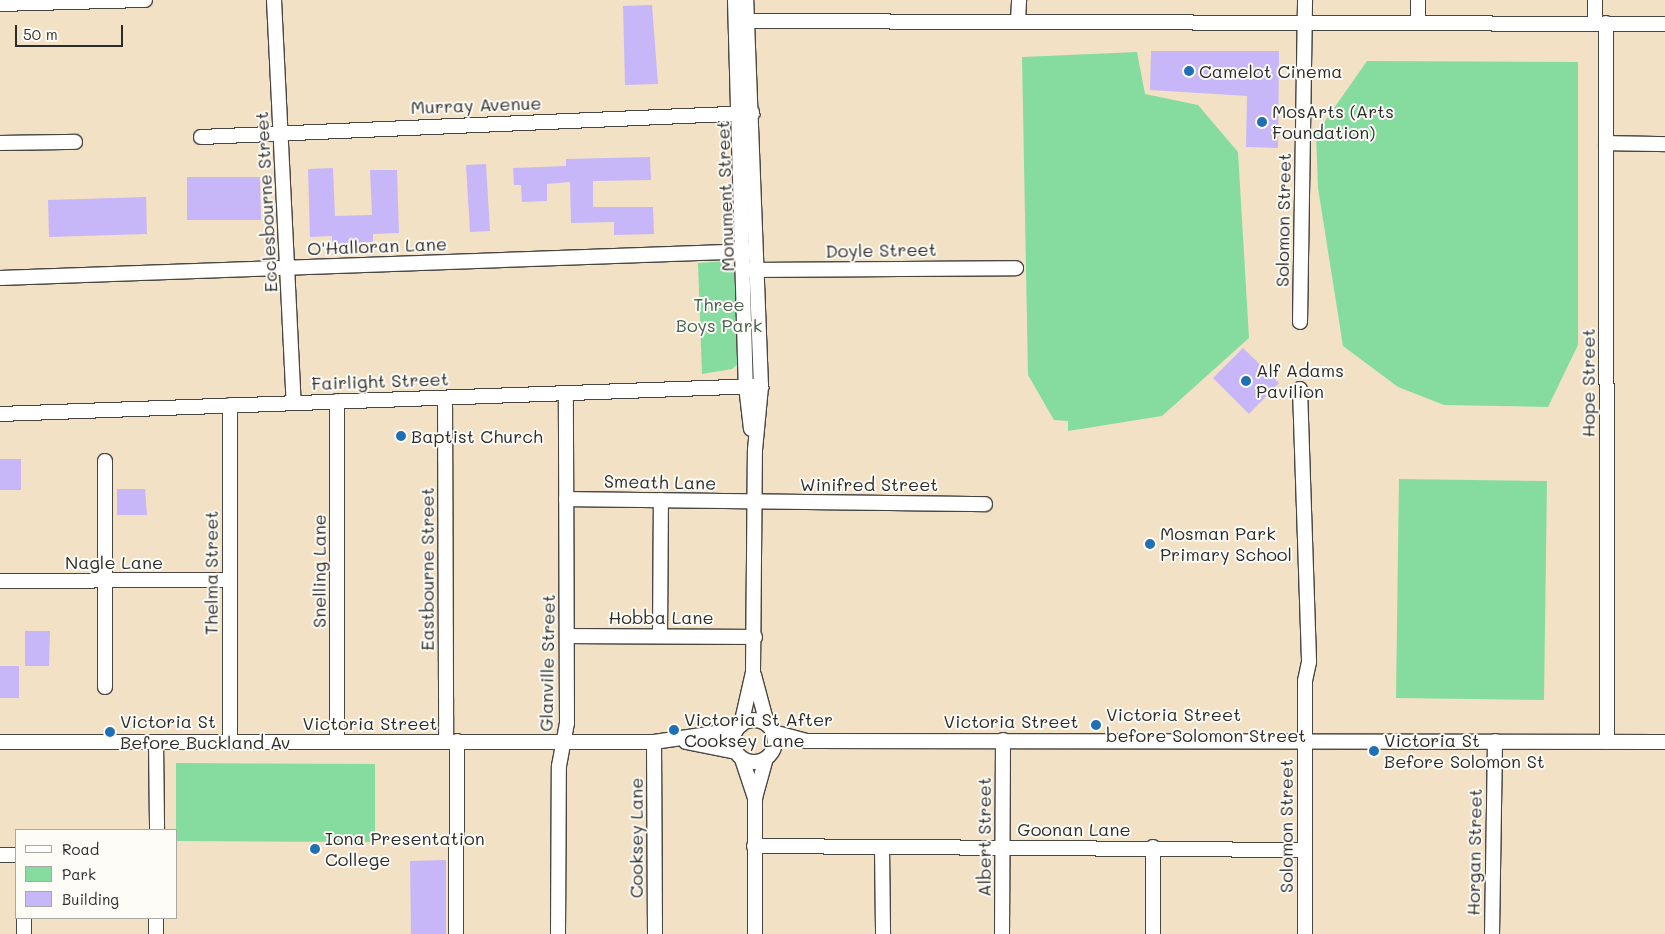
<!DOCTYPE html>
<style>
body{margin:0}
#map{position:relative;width:1665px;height:934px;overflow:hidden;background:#f2e1c5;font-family:Mali,sans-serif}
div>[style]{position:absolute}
.green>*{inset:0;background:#86dc9f}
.building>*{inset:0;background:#c7b7f8}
.roads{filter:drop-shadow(1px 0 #494642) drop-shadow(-1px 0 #494642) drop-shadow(0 1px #494642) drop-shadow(0 -1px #494642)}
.minor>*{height:14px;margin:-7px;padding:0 7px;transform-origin:7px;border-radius:7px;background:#fff}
.minor>.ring{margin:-7px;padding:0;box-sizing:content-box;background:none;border:14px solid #fff;border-radius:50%}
.dots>*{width:14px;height:14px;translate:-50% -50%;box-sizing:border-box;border:2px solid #fdfcf7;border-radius:50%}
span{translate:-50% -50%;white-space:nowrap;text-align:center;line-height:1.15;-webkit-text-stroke:4px #fdfcf7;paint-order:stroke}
.poi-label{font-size:18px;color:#2b2b2b}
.left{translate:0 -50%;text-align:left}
.street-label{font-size:18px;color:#2b2b2b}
.park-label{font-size:18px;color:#46604e}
.legend{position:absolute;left:15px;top:829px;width:162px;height:90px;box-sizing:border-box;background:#fdfcf7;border:1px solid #a9a8a5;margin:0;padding:6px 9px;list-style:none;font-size:15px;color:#2b2b2b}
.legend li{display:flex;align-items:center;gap:10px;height:25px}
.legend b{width:25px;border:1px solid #a9a8a5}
.scale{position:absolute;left:15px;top:25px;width:108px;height:22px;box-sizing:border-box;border:2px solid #2b2b2b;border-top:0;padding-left:6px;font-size:15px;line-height:18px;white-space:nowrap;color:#2b2b2b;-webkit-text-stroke:4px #fdfcf7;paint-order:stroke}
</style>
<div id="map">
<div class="green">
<i style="clip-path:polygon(1137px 52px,1145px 94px,1198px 105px,1238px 152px,1249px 338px,1162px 416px,1068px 431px,1068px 421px,1054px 420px,1028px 375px,1022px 57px)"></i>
<i style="clip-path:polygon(1367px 61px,1578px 62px,1578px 345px,1548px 407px,1444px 405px,1398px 387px,1343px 346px,1318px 188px,1316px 134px)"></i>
<i style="clip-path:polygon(727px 261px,736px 269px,739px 363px,732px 369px,702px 374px,698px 263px)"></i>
<i style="clip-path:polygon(1399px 479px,1547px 481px,1544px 700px,1396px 698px)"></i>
<i style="clip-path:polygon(176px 763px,375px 764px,375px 842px,176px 841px)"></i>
</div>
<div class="building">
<i style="clip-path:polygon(652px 5px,658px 84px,625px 85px,623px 6px)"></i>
<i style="clip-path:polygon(1151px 51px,1279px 51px,1278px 148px,1246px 147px,1247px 96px,1150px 90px)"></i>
<i style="clip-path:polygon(650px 157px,651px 180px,593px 181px,593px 207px,653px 207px,654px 234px,614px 235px,614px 222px,571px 223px,570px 182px,547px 184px,547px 201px,522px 202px,521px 185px,514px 185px,513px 168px,566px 166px,566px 159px)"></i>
<i style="clip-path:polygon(486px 164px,490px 231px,470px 232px,466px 165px)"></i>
<i style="clip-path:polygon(333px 168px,335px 216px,372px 215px,370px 170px,397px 170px,399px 233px,373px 234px,373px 242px,332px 244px,332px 236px,310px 237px,308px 169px)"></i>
<i style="clip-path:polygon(187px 177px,260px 177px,261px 220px,187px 220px)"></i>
<i style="clip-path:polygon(146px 197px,147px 234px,49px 237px,48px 200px)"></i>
<i style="clip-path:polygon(1243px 348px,1279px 383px,1249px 414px,1213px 378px)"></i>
<i style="clip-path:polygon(0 459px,21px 459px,21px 490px,0 490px)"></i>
<i style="clip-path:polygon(117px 489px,145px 489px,147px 515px,117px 515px)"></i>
<i style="clip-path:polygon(25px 631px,50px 631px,49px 666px,25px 666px)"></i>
<i style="clip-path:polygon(0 666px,19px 666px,19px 698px,0 698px)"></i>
<i style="clip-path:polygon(446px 860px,446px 934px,411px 934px,410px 861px)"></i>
</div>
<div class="roads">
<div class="minor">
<i style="left:274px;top:0;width:402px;rotate:87.2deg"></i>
<i style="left:735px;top:0;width:386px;rotate:88.4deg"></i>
<i style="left:746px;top:386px;width:43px;rotate:83.4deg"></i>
<i style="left:1418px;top:0;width:22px;rotate:90deg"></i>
<i style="left:1595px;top:0;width:23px;rotate:90deg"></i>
<i style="left:0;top:4px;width:145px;rotate:-1.6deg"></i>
<i style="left:736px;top:21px;width:929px;rotate:0.19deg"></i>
<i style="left:1018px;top:21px;width:21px;rotate:-87deg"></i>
<i style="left:1606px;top:23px;width:719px;rotate:89.92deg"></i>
<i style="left:201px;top:137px;width:552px;rotate:-2.49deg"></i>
<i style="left:0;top:143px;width:75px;rotate:-0.8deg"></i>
<i style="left:1606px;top:143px;width:59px;rotate:1deg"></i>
<i style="left:749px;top:270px;width:267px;rotate:-0.4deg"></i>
<i style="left:0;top:278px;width:755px;rotate:-2.05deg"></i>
<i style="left:1300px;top:322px;width:322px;rotate:-89.1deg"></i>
<i style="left:1300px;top:389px;width:273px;rotate:88.1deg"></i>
<i style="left:1309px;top:662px;width:19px;rotate:102deg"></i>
<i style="left:1305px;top:681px;width:253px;rotate:90deg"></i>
<i style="left:445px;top:398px;width:343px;rotate:89.8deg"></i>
<i style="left:337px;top:401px;width:341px;rotate:90deg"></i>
<i style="left:230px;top:405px;width:337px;rotate:90deg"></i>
<i style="left:0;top:414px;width:762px;rotate:-2.11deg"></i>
<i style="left:105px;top:461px;width:226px;rotate:90deg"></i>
<i style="left:566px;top:499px;width:419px;rotate:0.7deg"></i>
<i style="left:0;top:581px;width:229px;rotate:-0.3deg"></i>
<i style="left:567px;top:636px;width:188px;rotate:0.3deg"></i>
<i style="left:660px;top:636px;width:136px;rotate:-89.6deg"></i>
<i style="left:754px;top:675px;width:51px;rotate:75.1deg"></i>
<i class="ring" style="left:733px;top:720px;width:28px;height:28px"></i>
<i style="left:741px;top:725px;width:54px;rotate:-77.2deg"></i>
<i style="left:753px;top:672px;width:222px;rotate:-89.5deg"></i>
<i style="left:755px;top:450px;width:64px;rotate:-84.6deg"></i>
<i style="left:761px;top:386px;width:386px;rotate:-92.2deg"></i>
<i style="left:773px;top:732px;width:34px;rotate:15deg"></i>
<i style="left:806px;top:741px;width:859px;rotate:0.07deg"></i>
<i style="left:0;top:742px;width:654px"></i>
<i style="left:654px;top:742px;width:83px;rotate:-8.3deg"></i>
<i style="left:156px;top:742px;width:88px;rotate:89.3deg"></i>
<i style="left:654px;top:742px;width:192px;rotate:89.7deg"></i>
<i style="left:686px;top:742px;width:51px;rotate:11.3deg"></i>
<i style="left:742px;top:759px;width:41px;rotate:71.6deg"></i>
<i style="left:754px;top:846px;width:551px;rotate:0.42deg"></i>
<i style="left:882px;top:847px;width:87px;rotate:89.3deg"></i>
<i style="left:1153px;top:847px;width:87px;rotate:90deg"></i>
<i style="left:0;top:855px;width:16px"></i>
<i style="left:24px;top:934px;width:16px;rotate:-90deg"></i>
<i style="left:156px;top:934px;width:16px;rotate:-90deg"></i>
<i style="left:456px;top:934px;width:193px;rotate:-89.7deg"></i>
<i style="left:558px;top:934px;width:168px;rotate:-89.7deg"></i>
<i style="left:559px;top:766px;width:44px;rotate:-79.5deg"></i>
<i style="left:567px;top:723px;width:330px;rotate:-90.2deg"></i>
<i style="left:755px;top:934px;width:136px;rotate:-90deg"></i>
<i style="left:755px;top:798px;width:41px;rotate:-74.6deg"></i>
<i style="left:1002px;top:934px;width:194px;rotate:-89.7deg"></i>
<i style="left:1492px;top:934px;width:193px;rotate:-89.1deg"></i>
</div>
</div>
<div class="dots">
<i style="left:1189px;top:71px;background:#1f6fb2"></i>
<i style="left:1262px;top:122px;background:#1f6fb2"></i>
<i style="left:1246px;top:381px;background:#1f6fb2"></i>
<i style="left:401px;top:436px;background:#1f6fb2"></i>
<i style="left:1150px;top:544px;background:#1f6fb2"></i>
<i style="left:1096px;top:725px;background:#1f6fb2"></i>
<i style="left:674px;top:730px;background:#1f6fb2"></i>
<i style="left:110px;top:732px;background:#1f6fb2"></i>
<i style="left:1374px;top:751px;background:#1f6fb2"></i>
<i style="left:315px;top:849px;background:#1f6fb2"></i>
</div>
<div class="poi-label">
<span class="left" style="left:1199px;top:71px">Camelot Cinema</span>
<span class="left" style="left:1272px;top:122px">MosArts (Arts<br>Foundation)</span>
<span class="left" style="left:1256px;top:381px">Alf Adams<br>Pavilion</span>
<span class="left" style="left:411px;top:436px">Baptist Church</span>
<span class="left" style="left:1160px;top:544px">Mosman Park<br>Primary School</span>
<span class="left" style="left:1106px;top:725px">Victoria Street<br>before Solomon Street</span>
<span class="left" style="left:684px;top:730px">Victoria St After<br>Cooksey Lane</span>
<span class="left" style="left:120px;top:732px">Victoria St<br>Before Buckland Av</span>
<span class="left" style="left:1384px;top:751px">Victoria St<br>Before Solomon St</span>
<span class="left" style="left:325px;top:849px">Iona Presentation<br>College</span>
</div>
<div class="street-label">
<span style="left:476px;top:105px;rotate:-2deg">Murray Avenue</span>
<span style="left:725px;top:196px;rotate:-92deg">Monument Street</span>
<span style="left:266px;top:202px;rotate:-93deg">Ecclesbourne Street</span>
<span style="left:1283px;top:220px;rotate:-89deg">Solomon Street</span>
<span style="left:377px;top:246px;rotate:-2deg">O'Halloran Lane</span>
<span style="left:881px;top:250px;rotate:-1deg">Doyle Street</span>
<span style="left:380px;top:381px;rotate:-2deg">Fairlight Street</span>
<span style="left:1588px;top:383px;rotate:-90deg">Hope Street</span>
<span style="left:660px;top:482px;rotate:1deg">Smeath Lane</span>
<span style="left:869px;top:484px">Winifred Street</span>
<span style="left:114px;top:562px">Nagle Lane</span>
<span style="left:427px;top:569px;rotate:-90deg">Eastbourne Street</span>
<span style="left:319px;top:571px;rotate:-90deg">Snelling Lane</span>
<span style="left:211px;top:573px;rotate:-90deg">Thelma Street</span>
<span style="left:661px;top:617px">Hobba Lane</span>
<span style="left:547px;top:663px;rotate:-89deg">Glanville Street</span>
<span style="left:1011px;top:721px">Victoria Street</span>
<span style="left:370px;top:723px">Victoria Street</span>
<span style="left:1286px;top:826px;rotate:-90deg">Solomon Street</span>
<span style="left:1074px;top:829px">Goonan Lane</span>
<span style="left:984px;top:837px;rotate:-90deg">Albert Street</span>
<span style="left:636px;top:838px;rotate:-90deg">Cooksey Lane</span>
<span style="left:1474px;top:852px;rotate:-89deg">Horgan Street</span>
</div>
<div class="park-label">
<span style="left:719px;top:315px">Three<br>Boys Park</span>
</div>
<ul class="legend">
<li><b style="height:6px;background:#fff"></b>Road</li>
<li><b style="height:14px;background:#86dc9f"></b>Park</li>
<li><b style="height:14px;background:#c7b7f8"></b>Building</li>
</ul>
<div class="scale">50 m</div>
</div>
